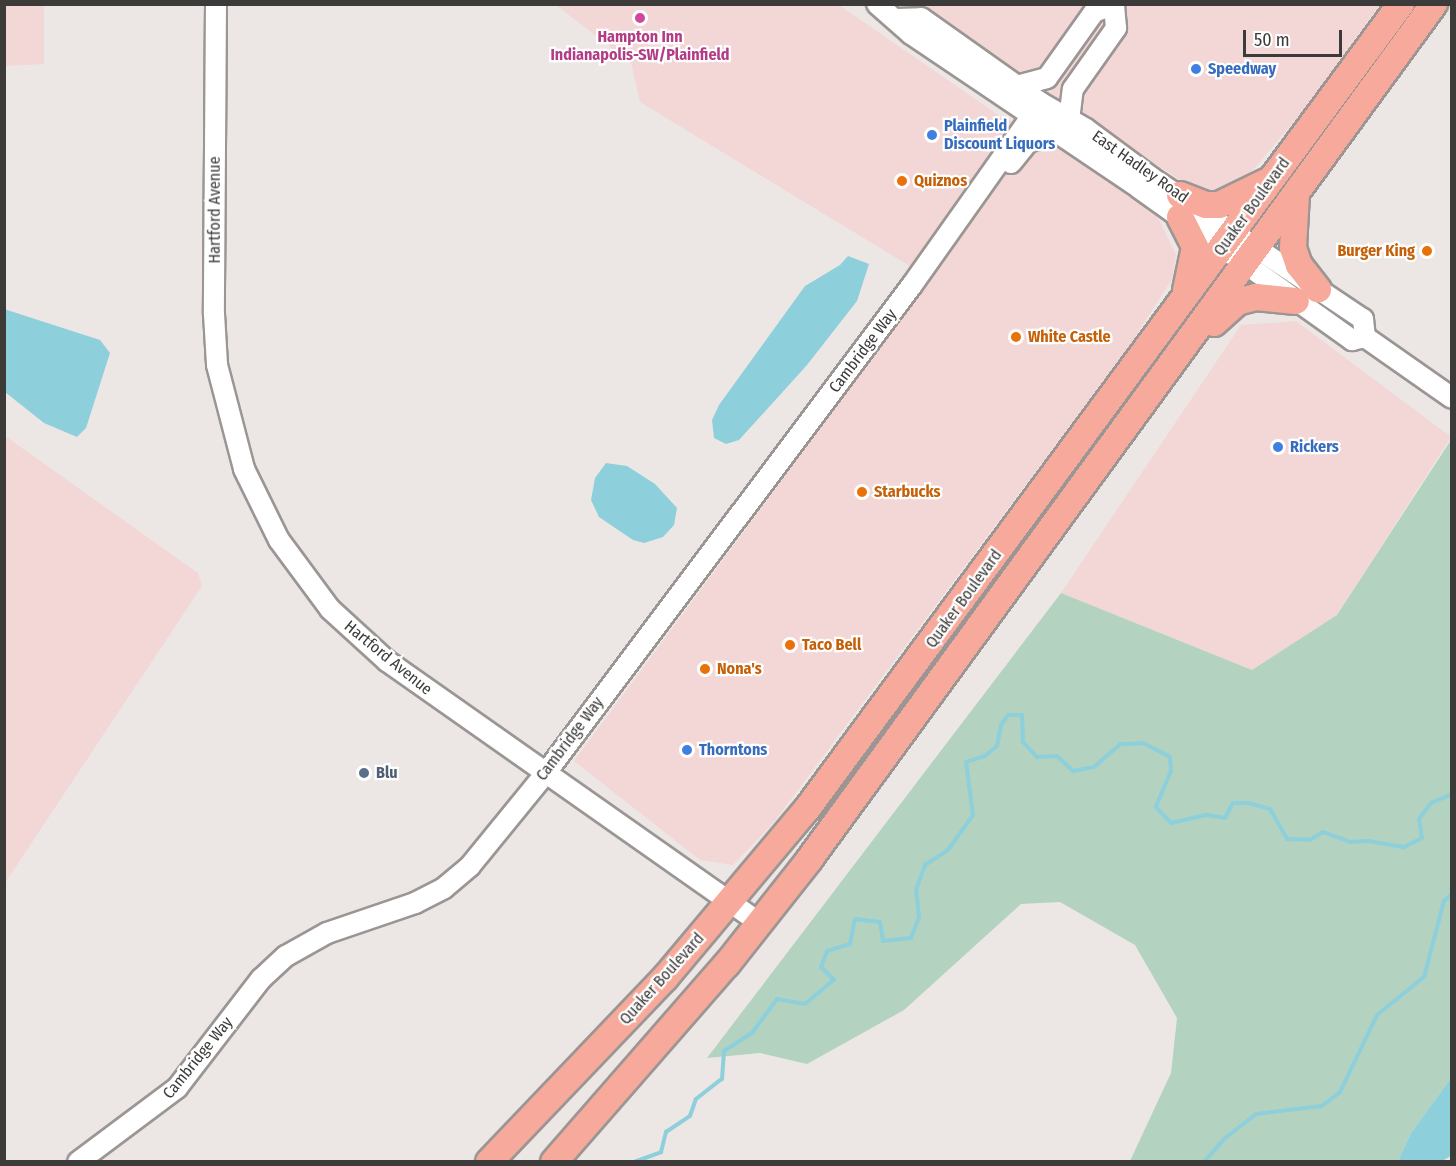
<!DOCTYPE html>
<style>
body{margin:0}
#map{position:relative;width:1456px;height:1166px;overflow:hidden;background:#ece7e4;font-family:"Fira Sans Condensed",sans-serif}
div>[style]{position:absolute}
.commercial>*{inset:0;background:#f2d7d6}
.green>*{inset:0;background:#b3d3c0}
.water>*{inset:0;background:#8dcfdb}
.stream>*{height:4px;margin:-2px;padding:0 2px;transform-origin:2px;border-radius:2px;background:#8dcfdb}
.roads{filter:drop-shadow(2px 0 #9b9694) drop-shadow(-2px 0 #9b9694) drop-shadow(0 2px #9b9694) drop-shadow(0 -2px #9b9694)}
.minor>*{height:20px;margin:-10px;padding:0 10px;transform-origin:10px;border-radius:10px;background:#fff}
.major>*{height:26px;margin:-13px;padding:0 13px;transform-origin:13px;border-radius:13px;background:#f7aa9b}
.dots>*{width:16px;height:16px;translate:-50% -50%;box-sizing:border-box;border:3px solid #fff;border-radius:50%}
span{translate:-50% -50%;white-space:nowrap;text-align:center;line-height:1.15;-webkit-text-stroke:4.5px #fff;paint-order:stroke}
.hotel-label{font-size:16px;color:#b23c85;font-weight:700}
.shop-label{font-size:16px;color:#366cbe;font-weight:700}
.left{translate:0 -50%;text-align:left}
.street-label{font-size:16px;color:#3d3b3a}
.food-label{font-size:16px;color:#c56008;font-weight:700}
.right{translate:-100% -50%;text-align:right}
.service-label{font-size:16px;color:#4e5e75;font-weight:700}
.frame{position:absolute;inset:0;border:6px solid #3d3b3a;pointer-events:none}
.scale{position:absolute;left:1243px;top:30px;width:99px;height:27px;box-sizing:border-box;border:3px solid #3d3b3a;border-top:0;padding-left:8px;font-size:18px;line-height:21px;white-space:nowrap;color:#3d3b3a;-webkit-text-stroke:4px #fff;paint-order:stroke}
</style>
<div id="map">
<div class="commercial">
<i style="clip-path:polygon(4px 5px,44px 5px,44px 64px,5px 66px)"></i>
<i style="clip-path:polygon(556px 5px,839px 5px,1000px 116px,1060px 143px,1154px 209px,1176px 255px,1172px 279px,1130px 345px,774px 822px,733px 865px,700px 860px,574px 761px,931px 279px,640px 102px,631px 63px)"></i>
<i style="clip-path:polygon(920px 5px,1380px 5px,1298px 117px,1234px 192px,1205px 197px)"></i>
<i style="clip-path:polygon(1296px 321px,1451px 437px,1337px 615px,1252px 670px,1061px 593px,1241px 325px)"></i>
<i style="clip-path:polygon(5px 436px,198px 573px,202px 586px,5px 883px)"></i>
</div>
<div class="green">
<i style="clip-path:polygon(1451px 440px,1451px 1078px,1411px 1133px,1398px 1161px,1130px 1161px,1171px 1073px,1177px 1018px,1135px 945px,1060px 902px,1021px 904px,904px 1010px,807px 1064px,760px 1053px,707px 1058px,1061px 593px,1252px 670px,1337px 615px)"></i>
</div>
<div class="water">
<i style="clip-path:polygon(848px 256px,869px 264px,857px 301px,807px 365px,739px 440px,726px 444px,714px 438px,712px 420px,719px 405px,805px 286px,840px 265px)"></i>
<i style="clip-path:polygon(4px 309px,100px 340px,110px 353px,86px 428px,77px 437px,44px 423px,5px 392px)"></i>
<i style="clip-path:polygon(606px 463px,627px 466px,655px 484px,677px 508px,674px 525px,663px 537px,644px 543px,633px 540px,599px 517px,591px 500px,595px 478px)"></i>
<i style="clip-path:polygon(1451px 1078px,1451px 1156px,1442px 1161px,1398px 1161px,1411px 1133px)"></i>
</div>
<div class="stream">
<i style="left:634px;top:1162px;width:29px;rotate:-20deg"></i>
<i style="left:661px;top:1152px;width:21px;rotate:-76deg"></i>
<i style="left:666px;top:1132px;width:29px;rotate:-34deg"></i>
<i style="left:690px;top:1116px;width:18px;rotate:-71deg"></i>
<i style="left:696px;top:1099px;width:33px;rotate:-38deg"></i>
<i style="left:722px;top:1079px;width:28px;rotate:-86deg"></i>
<i style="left:724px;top:1051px;width:33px;rotate:-33deg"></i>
<i style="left:752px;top:1033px;width:42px;rotate:-53.7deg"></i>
<i style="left:777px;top:999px;width:28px;rotate:10deg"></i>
<i style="left:805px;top:1004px;width:38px;rotate:-40deg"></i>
<i style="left:834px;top:980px;width:18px;rotate:-135deg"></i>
<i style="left:821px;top:967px;width:17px;rotate:-69deg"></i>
<i style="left:827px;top:951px;width:24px;rotate:-17deg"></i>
<i style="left:850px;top:944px;width:25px;rotate:-79deg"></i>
<i style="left:855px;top:919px;width:25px;rotate:7deg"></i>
<i style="left:880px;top:922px;width:19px;rotate:81deg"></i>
<i style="left:883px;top:941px;width:28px;rotate:-6deg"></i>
<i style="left:911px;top:938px;width:22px;rotate:-69deg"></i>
<i style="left:919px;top:917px;width:27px;rotate:-96deg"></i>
<i style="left:916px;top:890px;width:27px;rotate:-70deg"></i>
<i style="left:925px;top:865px;width:27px;rotate:-33deg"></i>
<i style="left:948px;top:850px;width:43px;rotate:-54.5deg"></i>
<i style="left:973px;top:815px;width:53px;rotate:-97.5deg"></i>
<i style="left:966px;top:762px;width:20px;rotate:-18deg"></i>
<i style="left:985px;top:756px;width:16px;rotate:-40deg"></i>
<i style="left:997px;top:746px;width:21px;rotate:-79deg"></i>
<i style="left:1001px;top:725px;width:12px;rotate:-55deg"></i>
<i style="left:1008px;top:715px;width:14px"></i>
<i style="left:1022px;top:715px;width:27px;rotate:88deg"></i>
<i style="left:1023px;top:742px;width:21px;rotate:47deg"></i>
<i style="left:1037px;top:757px;width:20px;rotate:-3deg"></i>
<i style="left:1057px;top:756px;width:22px;rotate:43deg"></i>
<i style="left:1073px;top:771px;width:21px;rotate:-11deg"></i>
<i style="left:1094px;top:767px;width:35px;rotate:-41deg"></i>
<i style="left:1120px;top:744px;width:23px;rotate:-2deg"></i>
<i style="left:1143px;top:743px;width:30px;rotate:27deg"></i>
<i style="left:1170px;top:757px;width:14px;rotate:86deg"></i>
<i style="left:1171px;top:771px;width:39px;rotate:113deg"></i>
<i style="left:1156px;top:807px;width:22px;rotate:47deg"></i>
<i style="left:1171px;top:823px;width:37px;rotate:-13deg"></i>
<i style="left:1207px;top:815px;width:18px;rotate:9deg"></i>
<i style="left:1225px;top:818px;width:17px;rotate:-62deg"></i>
<i style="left:1233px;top:803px;width:16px"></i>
<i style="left:1249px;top:803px;width:22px;rotate:16deg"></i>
<i style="left:1270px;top:809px;width:34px;rotate:60deg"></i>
<i style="left:1287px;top:839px;width:23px;rotate:2deg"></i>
<i style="left:1310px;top:840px;width:15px;rotate:-32deg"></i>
<i style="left:1323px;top:832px;width:29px;rotate:20deg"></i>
<i style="left:1350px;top:842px;width:19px;rotate:-3deg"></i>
<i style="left:1369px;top:841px;width:36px;rotate:10deg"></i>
<i style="left:1404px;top:847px;width:20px;rotate:-27deg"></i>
<i style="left:1422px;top:838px;width:19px;rotate:-99deg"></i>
<i style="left:1419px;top:819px;width:20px;rotate:-53deg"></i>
<i style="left:1431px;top:803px;width:23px;rotate:-23deg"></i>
<i style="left:1204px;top:1162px;width:30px;rotate:-49deg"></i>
<i style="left:1224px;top:1139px;width:41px;rotate:-38deg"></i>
<i style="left:1256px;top:1114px;width:66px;rotate:-6.9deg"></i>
<i style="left:1322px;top:1106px;width:23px;rotate:-38deg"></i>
<i style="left:1340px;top:1092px;width:85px;rotate:-64.3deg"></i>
<i style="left:1377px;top:1015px;width:60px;rotate:-39deg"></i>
<i style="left:1424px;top:977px;width:79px;rotate:-75.3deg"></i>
<i style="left:1444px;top:901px;width:11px;rotate:-41deg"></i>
</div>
<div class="roads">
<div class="minor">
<i style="left:216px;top:4px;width:310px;rotate:90.4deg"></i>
<i style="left:214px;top:314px;width:51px;rotate:86.6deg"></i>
<i style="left:217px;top:365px;width:107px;rotate:75.4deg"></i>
<i style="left:244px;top:469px;width:79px;rotate:63.8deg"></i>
<i style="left:279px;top:540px;width:86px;rotate:53.5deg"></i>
<i style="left:330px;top:609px;width:77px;rotate:42.4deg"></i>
<i style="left:387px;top:661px;width:456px;rotate:35.1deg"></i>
<i style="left:877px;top:4px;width:45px;rotate:41.4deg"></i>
<i style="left:911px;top:34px;width:275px;rotate:34deg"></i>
<i style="left:1139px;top:188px;width:262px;rotate:35.5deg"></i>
<i style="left:1352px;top:340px;width:13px;rotate:-13deg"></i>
<i style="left:1365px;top:337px;width:106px;rotate:35deg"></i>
<i style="left:897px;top:19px;width:24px;rotate:-2deg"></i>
<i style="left:921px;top:18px;width:147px;rotate:35.3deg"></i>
<i style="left:1041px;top:103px;width:52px;rotate:30deg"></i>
<i style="left:1086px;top:129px;width:82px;rotate:36.6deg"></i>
<i style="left:1152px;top:178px;width:254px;rotate:33.8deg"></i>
<i style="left:1363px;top:319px;width:18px;rotate:84deg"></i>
<i style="left:1017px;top:86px;width:31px;rotate:-15deg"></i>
<i style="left:1047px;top:78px;width:81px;rotate:-54.5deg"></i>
<i style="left:1094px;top:12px;width:22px;rotate:-21deg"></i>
<i style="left:1069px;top:120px;width:31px;rotate:-83deg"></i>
<i style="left:1073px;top:89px;width:75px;rotate:-54.8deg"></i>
<i style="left:1116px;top:28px;width:23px;rotate:-95deg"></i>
<i style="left:1011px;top:163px;width:27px;rotate:-51deg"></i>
<i style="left:1028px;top:142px;width:30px;rotate:-20deg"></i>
<i style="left:78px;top:1162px;width:124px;rotate:-36.8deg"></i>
<i style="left:177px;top:1088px;width:138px;rotate:-52.4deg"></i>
<i style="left:261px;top:979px;width:34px;rotate:-43deg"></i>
<i style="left:286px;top:956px;width:47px;rotate:-29.3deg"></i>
<i style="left:327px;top:933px;width:93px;rotate:-18.8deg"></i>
<i style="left:415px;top:903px;width:33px;rotate:-27deg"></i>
<i style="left:444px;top:888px;width:34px;rotate:-40deg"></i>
<i style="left:470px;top:866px;width:119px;rotate:-50.8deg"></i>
<i style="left:545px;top:774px;width:611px;rotate:-53.11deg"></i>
<i style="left:912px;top:285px;width:223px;rotate:-54.7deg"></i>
</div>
<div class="major">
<i style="left:1296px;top:194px;width:54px;rotate:93.2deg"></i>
<i style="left:1293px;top:248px;width:18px;rotate:71deg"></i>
<i style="left:1299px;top:265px;width:31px;rotate:52deg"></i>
<i style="left:1180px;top:195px;width:28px;rotate:21deg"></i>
<i style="left:1206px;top:205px;width:13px"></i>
<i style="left:1219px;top:205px;width:52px;rotate:-26.1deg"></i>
<i style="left:1180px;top:217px;width:34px;rotate:63deg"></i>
<i style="left:1195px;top:247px;width:44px;rotate:101.8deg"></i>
<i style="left:1214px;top:323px;width:31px;rotate:-42deg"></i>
<i style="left:1237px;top:302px;width:20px;rotate:-15deg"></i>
<i style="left:1256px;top:297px;width:40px;rotate:5.7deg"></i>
<i style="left:489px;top:1162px;width:255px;rotate:-46.3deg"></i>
<i style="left:665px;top:978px;width:221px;rotate:-50deg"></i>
<i style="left:807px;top:809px;width:1000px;rotate:-53.58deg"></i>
<i style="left:554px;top:1162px;width:263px;rotate:-48.9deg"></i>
<i style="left:727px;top:964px;width:132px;rotate:-51.7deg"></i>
<i style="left:809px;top:860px;width:1060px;rotate:-53.87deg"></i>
</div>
</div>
<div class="dots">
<i style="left:640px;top:18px;background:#d1479c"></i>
<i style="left:1196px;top:69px;background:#3f7fe0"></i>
<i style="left:932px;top:135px;background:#3f7fe0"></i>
<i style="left:902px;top:181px;background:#e8710a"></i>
<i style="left:1427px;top:251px;background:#e8710a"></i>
<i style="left:1016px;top:337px;background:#e8710a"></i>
<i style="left:1278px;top:447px;background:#3f7fe0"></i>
<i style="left:862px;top:492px;background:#e8710a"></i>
<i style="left:790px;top:645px;background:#e8710a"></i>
<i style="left:705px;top:669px;background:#e8710a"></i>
<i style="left:687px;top:750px;background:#3f7fe0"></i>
<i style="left:364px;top:773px;background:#5c6f8a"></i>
</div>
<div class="hotel-label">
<span style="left:640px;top:46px">Hampton Inn<br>Indianapolis-SW/Plainfield</span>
</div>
<div class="shop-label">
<span class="left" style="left:1208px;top:69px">Speedway</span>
<span class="left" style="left:944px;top:135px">Plainfield<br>Discount Liquors</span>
<span class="left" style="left:1290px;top:447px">Rickers</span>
<span class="left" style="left:699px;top:750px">Thorntons</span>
</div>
<div class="street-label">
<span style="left:1140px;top:167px;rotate:35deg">East Hadley Road</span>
<span style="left:1252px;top:207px;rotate:-54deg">Quaker Boulevard</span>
<span style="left:215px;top:210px;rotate:-90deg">Hartford Avenue</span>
<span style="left:863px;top:351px;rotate:-53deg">Cambridge Way</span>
<span style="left:964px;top:599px;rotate:-54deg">Quaker Boulevard</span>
<span style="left:388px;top:658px;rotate:39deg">Hartford Avenue</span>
<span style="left:570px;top:739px;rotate:-53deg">Cambridge Way</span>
<span style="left:662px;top:979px;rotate:-48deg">Quaker Boulevard</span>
<span style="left:198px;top:1058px;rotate:-51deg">Cambridge Way</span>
</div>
<div class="food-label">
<span class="left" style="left:914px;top:181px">Quiznos</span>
<span class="right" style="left:1415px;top:251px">Burger King</span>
<span class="left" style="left:1028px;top:337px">White Castle</span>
<span class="left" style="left:874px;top:492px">Starbucks</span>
<span class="left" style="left:802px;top:645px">Taco Bell</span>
<span class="left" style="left:717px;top:669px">Nona's</span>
</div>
<div class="service-label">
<span class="left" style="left:376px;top:773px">Blu</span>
</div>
<div class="frame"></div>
<div class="scale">50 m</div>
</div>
